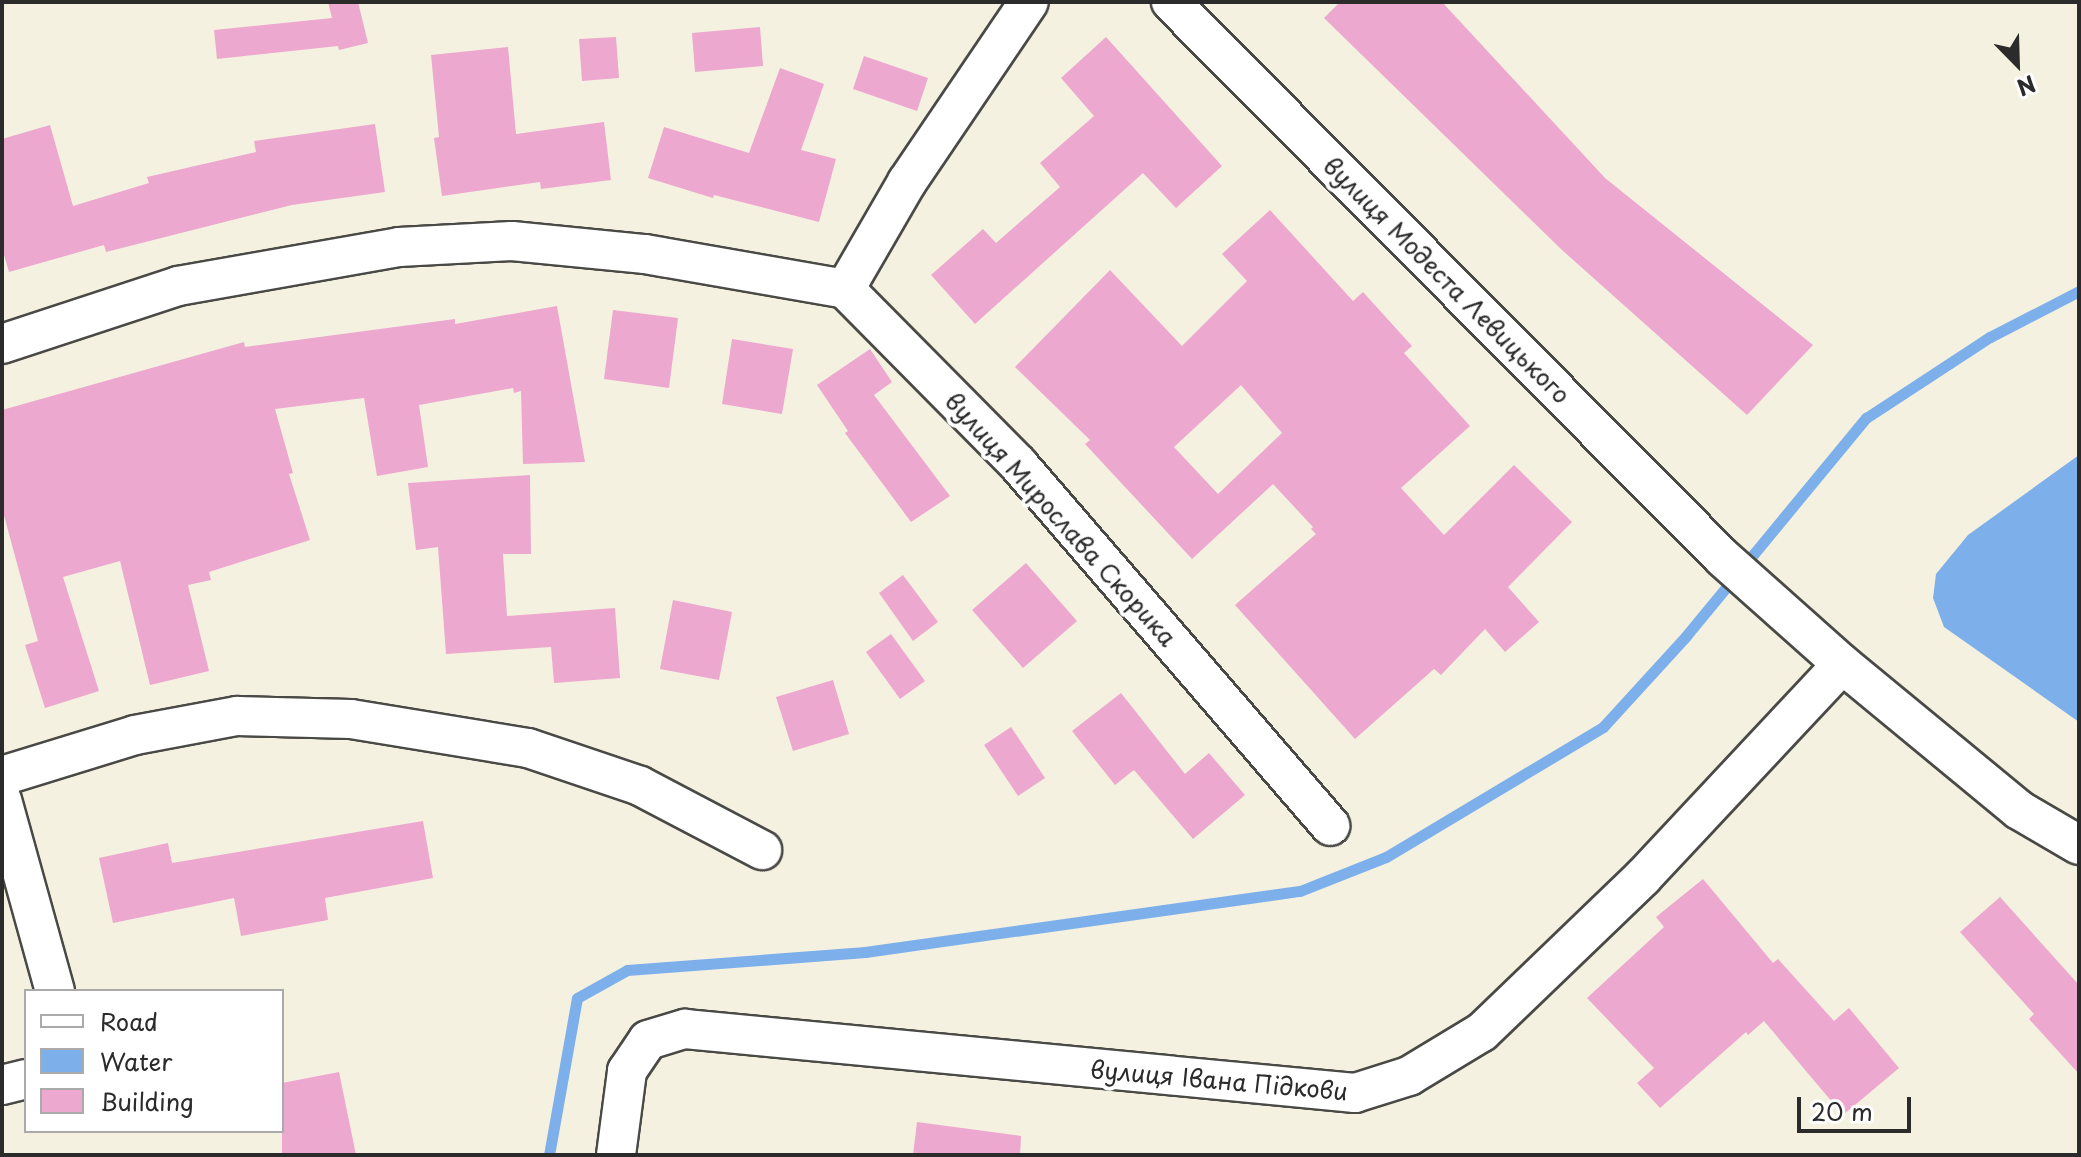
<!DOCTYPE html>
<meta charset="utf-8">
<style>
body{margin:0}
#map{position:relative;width:2081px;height:1157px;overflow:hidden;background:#f5f1e0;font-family:"Playpen Sans",sans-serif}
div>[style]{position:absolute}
.water>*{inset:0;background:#7db0ea}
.stream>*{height:11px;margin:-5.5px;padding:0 5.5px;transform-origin:5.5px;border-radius:5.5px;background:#7db0ea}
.building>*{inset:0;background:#eda8cf}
.roads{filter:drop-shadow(2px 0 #494946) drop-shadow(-2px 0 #494946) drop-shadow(0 2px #494946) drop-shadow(0 -2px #494946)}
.minor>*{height:38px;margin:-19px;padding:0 19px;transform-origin:19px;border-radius:19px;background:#fff}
span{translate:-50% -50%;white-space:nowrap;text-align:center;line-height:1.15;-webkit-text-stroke:8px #fff;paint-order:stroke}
.street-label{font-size:24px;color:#2b2b2b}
.frame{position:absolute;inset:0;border:4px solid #2b2b2b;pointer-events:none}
.legend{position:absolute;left:24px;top:989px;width:260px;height:144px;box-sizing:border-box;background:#fff;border:2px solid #aaa;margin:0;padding:10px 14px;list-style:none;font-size:24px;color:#2b2b2b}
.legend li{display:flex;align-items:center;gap:16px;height:40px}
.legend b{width:40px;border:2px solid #aaa}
.north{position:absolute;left:1977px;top:24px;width:80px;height:80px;-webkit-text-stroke:6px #fff;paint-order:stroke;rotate:157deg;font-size:22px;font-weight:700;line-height:32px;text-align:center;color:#2b2b2b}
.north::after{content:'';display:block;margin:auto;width:28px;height:36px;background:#2b2b2b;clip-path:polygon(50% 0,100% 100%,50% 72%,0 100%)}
.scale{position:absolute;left:1797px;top:1097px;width:114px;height:36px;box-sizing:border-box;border:4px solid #2b2b2b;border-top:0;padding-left:10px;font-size:24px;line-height:28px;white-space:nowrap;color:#2b2b2b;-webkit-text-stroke:6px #fff;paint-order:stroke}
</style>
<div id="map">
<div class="water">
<i style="clip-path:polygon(2079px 455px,2079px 722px,1944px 627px,1933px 598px,1936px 574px,1968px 535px)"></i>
</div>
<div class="stream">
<i style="left:549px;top:1155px;width:159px;rotate:-79.9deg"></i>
<i style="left:577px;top:998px;width:57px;rotate:-29.2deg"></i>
<i style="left:627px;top:970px;width:239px;rotate:-4.3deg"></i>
<i style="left:865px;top:952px;width:439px;rotate:-8deg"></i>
<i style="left:1300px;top:891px;width:92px;rotate:-21.6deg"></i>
<i style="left:1386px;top:857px;width:253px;rotate:-30.9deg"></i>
<i style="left:1603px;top:727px;width:123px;rotate:-47.6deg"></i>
<i style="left:1686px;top:636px;width:283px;rotate:-50.5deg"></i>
<i style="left:1866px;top:418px;width:148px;rotate:-33.2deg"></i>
<i style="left:1990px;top:337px;width:100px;rotate:-27.3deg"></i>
</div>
<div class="building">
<i style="clip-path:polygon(328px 2px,358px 2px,368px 43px,339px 50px,338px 46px,217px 59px,214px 30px,332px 18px)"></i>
<i style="clip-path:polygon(1340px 2px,1442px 2px,1605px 178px,1813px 345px,1747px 415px,1562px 250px,1324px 18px)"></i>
<i style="clip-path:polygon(760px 27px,763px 66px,695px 72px,692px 33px)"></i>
<i style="clip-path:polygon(616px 37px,619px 78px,582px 81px,579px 39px)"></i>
<i style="clip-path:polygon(1106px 37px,1222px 166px,1176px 208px,1143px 173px,975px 324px,931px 275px,983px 229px,996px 243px,1060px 187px,1040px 163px,1094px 116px,1061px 78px)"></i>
<i style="clip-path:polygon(508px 47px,516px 134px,604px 122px,611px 180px,541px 189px,540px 182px,442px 196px,434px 138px,439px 137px,431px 55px)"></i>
<i style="clip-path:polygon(864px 56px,928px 78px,917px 111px,853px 89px)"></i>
<i style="clip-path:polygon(780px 68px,824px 84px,801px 150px,836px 159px,819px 222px,714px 195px,713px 198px,648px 178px,664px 127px,749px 153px)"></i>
<i style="clip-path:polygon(375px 124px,385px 192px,292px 205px,106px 252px,104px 245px,9px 272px,2px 248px,2px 139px,50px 125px,73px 206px,149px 183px,147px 177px,256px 152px,254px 141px)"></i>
<i style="clip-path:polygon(evenodd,1270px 210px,1353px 301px,1363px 292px,1412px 346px,1404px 353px,1470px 426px,1401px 488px,1444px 535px,1514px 465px,1572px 522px,1508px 587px,1539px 622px,1505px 652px,1485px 629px,1441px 675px,1434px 669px,1355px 739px,1235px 605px,1316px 534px,1311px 529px,1313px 527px,1273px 484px,1192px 559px,1085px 444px,1090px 440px,1015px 367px,1110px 270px,1182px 346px,1247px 281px,1222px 254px,1270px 210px,1241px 385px,1282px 433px,1218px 494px,1174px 447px,1241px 385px)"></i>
<i style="clip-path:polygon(557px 306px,585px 462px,523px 464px,521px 391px,514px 393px,513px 388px,419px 405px,428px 467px,377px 476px,364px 398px,275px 409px,293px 473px,289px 474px,310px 540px,209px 572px,211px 580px,188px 585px,209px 671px,150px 685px,120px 561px,63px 577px,99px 691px,45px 708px,25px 645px,38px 641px,2px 508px,2px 410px,244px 342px,245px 347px,455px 319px,455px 324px)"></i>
<i style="clip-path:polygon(613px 310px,678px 318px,669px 388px,604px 379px)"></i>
<i style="clip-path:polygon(732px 339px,793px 349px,782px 414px,722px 404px)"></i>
<i style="clip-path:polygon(870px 349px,892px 382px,874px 395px,950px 496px,911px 522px,845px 433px,848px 431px,817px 385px)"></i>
<i style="clip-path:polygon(530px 475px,531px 554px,503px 554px,507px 616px,615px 608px,620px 678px,554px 683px,551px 647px,446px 654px,438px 547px,416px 550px,408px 483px)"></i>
<i style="clip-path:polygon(1026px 563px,1077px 621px,1023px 668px,972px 610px)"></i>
<i style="clip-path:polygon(903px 575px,938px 622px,913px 641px,879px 593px)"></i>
<i style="clip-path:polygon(673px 600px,732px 612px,719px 680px,660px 669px)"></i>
<i style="clip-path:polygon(891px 634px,925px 681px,900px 699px,866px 652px)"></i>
<i style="clip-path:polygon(833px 680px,849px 734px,793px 751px,776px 697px)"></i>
<i style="clip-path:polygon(1121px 693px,1185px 774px,1209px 753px,1245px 795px,1193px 839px,1134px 770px,1115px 785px,1072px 731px)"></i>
<i style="clip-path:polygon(1011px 727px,1045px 778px,1018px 796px,984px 745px)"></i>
<i style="clip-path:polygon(423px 821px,433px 878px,325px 898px,328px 920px,241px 936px,234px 898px,113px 923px,99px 858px,168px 843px,172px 863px)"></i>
<i style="clip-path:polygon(1703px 879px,1773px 963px,1778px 959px,1834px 1021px,1849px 1008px,1899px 1068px,1843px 1115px,1764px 1021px,1748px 1035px,1746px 1032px,1660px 1108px,1637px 1083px,1654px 1068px,1587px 998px,1664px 927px,1656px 917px)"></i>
<i style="clip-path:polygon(2000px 897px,2079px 985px,2079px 1074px,2029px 1019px,2034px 1014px,1960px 932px)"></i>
<i style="clip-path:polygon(339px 1072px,356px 1155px,282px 1155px,282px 1083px)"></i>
<i style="clip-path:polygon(917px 1122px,1021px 1136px,1020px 1155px,913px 1155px)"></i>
</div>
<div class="roads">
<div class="minor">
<i style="left:1171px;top:2px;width:783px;rotate:45.21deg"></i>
<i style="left:1723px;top:558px;width:159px;rotate:41.7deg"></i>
<i style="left:1842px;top:664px;width:229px;rotate:39.5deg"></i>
<i style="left:2019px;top:810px;width:69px;rotate:30.3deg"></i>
<i style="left:845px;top:289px;width:124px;rotate:-59.9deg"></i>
<i style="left:907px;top:182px;width:217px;rotate:-55.9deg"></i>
<i style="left:2px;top:344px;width:185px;rotate:-18.2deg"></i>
<i style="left:178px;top:286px;width:224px;rotate:-10deg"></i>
<i style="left:399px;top:247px;width:113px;rotate:-3deg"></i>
<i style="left:512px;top:241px;width:134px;rotate:5.6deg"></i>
<i style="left:645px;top:254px;width:203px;rotate:9.9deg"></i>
<i style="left:845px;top:289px;width:246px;rotate:45.3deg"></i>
<i style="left:1018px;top:464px;width:478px;rotate:49.2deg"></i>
<i style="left:2px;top:776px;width:139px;rotate:-17.1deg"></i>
<i style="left:135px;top:735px;width:104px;rotate:-10.6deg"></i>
<i style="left:237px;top:716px;width:114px;rotate:1.5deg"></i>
<i style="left:351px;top:719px;width:179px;rotate:9.3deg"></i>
<i style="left:528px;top:748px;width:118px;rotate:18.7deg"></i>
<i style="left:640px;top:786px;width:138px;rotate:27.7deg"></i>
<i style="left:2px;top:800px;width:198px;rotate:74.5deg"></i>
<i style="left:2px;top:1085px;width:25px;rotate:-14deg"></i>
<i style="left:616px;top:1155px;width:85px;rotate:-82.5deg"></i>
<i style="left:627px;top:1071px;width:37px;rotate:-56deg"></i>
<i style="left:648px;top:1040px;width:39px;rotate:-17deg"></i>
<i style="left:685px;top:1029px;width:673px;rotate:5.46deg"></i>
<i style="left:1355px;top:1093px;width:57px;rotate:-17.5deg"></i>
<i style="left:1409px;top:1076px;width:85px;rotate:-31.1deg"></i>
<i style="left:1482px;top:1032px;width:223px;rotate:-43.9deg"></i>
<i style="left:1643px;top:877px;width:291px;rotate:-46.9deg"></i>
</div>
</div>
<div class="street-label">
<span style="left:1447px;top:280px;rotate:45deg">вулиця Модеста Левицького</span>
<span style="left:1061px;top:519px;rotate:48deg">вулиця Мирослава Скорика</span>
<span style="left:1219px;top:1080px;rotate:5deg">вулиця Івана Підкови</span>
</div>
<div class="frame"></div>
<ul class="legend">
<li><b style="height:10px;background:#fff"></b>Road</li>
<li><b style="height:22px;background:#7db0ea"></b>Water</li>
<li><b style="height:22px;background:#eda8cf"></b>Building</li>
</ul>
<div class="north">N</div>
<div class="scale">20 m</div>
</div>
